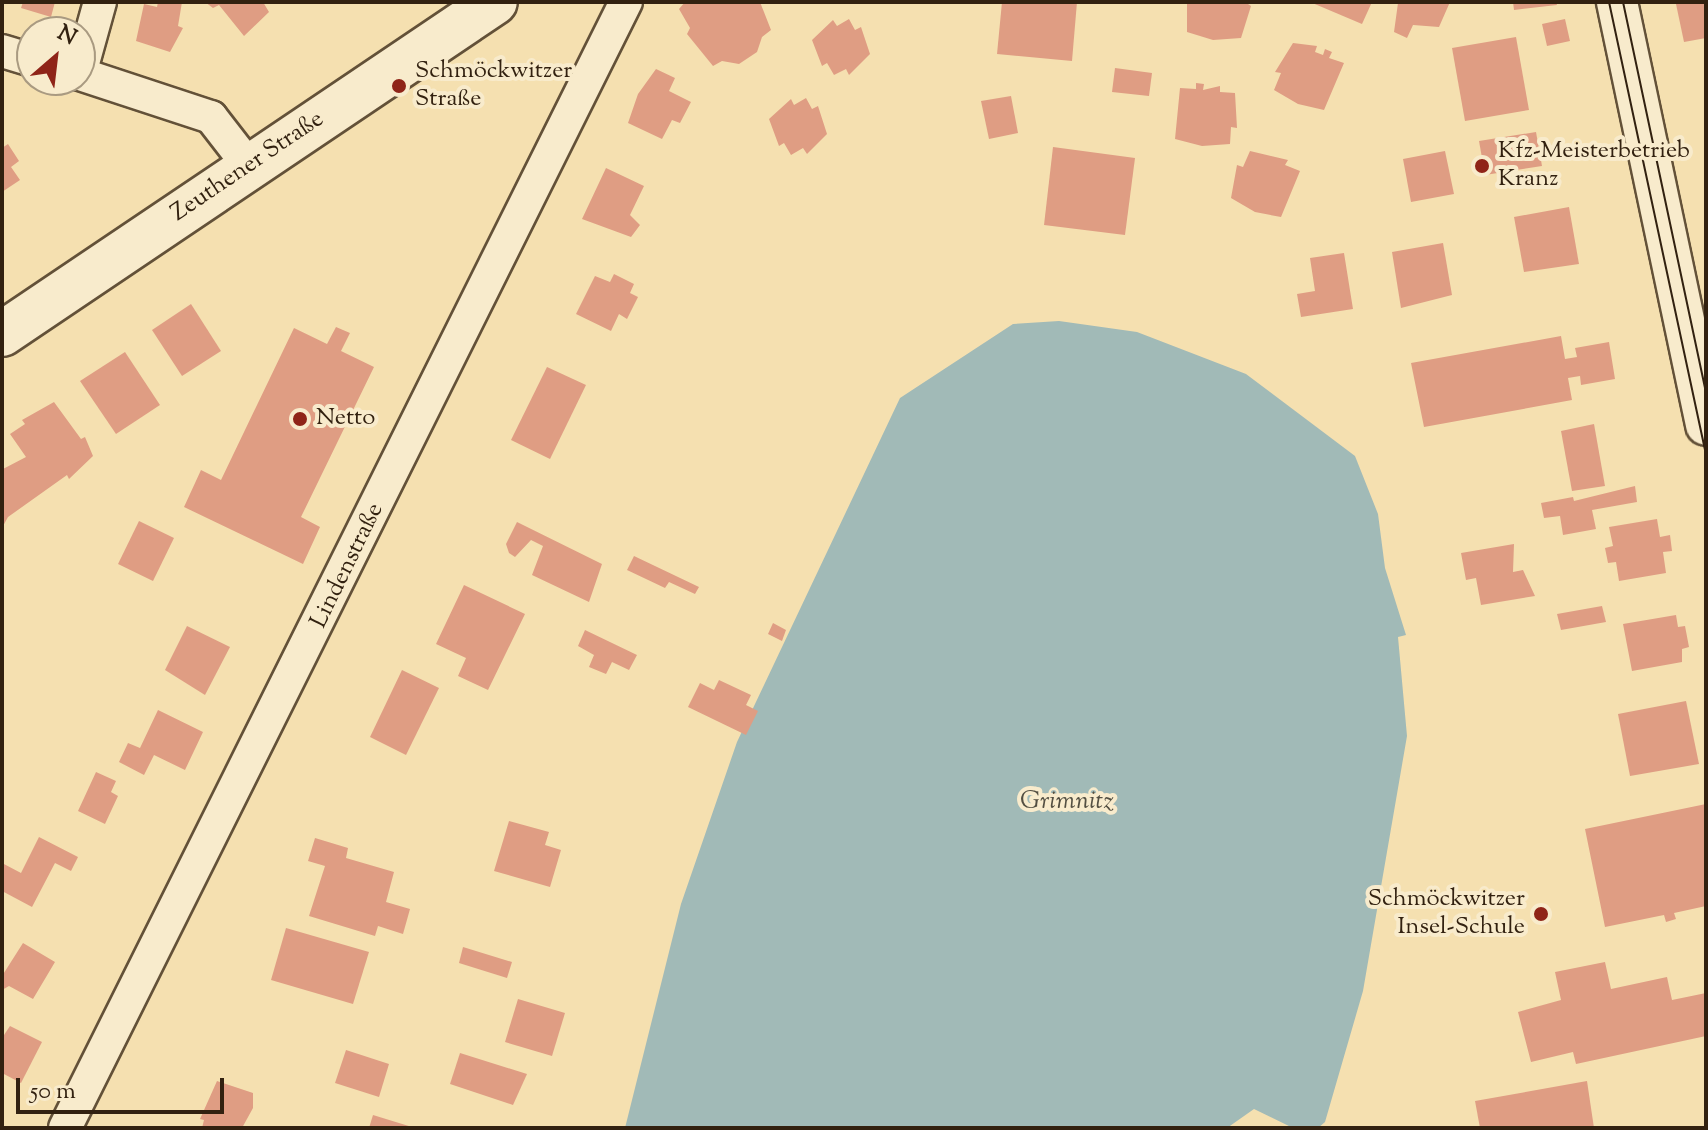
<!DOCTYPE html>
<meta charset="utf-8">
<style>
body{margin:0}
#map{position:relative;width:1708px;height:1130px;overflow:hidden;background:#f5e0b0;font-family:"Sorts Mill Goudy",serif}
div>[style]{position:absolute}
.water>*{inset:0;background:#a1bab7}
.building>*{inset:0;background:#df9d83}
.roads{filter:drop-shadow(2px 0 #635138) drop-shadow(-2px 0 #635138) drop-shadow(0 2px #635138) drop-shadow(0 -2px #635138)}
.minor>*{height:32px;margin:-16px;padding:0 16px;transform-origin:16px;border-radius:16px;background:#f8ebcc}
.tertiary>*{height:40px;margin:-20px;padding:0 20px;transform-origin:20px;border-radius:20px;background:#f8ebcc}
.secondary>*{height:44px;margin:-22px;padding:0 22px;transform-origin:22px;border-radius:22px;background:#f8ebcc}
.tram>*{height:2px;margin:-1px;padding:0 1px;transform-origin:1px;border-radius:1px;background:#322110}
.dots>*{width:22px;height:22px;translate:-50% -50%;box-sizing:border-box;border:4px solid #f8ebcc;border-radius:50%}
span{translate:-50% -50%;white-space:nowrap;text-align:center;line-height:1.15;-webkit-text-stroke:8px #f8ebcc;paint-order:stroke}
.poi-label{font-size:24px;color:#322110}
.left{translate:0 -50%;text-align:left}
.right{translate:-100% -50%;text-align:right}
.street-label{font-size:24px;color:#322110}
.water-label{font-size:26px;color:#534f42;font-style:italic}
.frame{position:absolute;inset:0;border:4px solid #322110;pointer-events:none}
.north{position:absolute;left:16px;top:16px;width:80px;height:80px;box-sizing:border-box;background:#f8ebcc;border:2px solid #a99a81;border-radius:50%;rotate:28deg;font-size:22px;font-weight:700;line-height:32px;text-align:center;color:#322110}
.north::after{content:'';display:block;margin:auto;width:28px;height:36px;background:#8f2418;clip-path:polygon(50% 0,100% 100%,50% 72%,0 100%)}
.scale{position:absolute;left:16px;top:1078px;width:208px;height:36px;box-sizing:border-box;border:4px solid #322110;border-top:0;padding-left:10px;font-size:24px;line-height:28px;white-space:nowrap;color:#322110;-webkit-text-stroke:6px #f8ebcc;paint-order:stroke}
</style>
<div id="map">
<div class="water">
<i style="clip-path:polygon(1059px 321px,1137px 332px,1246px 374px,1355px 456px,1378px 514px,1385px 568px,1406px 635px,1398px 637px,1407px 736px,1363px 991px,1325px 1122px,1318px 1128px,1293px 1128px,1254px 1109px,1227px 1128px,625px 1128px,681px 904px,737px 742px,900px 398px,1013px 324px)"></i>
</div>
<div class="building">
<i style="clip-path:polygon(23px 2px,55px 2px,51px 17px,21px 8px)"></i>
<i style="clip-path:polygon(158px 2px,182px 2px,178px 26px,183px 28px,170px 52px,136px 41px,144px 4px,157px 7px)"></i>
<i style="clip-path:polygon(205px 2px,263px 2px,269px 12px,244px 36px,219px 5px,213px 8px)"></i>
<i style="clip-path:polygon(685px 2px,760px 2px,771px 30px,762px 37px,757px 52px,739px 64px,722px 61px,713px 66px,687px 34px,690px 28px,679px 9px)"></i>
<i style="clip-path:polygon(1002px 2px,1077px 2px,1072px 61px,997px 54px)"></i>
<i style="clip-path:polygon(1187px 2px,1245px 2px,1251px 6px,1241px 38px,1213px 40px,1187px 32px)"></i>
<i style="clip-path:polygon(1310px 2px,1372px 2px,1362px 24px)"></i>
<i style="clip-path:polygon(1450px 2px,1439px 27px,1413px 25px,1407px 38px,1394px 32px,1398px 3px)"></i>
<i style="clip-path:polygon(1513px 2px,1556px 2px,1557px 5px,1514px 10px)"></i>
<i style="clip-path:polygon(1706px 2px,1706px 38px,1684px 42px,1676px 4px)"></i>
<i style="clip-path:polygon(849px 19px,855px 30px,861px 27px,870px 54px,849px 75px,846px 69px,834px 75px,827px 63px,822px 66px,812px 40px,833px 20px,837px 26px)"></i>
<i style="clip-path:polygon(1565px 19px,1570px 41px,1547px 46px,1542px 24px)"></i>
<i style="clip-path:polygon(1516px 37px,1529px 110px,1465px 121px,1452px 48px)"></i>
<i style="clip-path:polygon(1293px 43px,1317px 46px,1315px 52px,1323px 55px,1325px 49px,1332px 52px,1329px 58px,1344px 63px,1324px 110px,1298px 104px,1274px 90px,1281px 73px,1275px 72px)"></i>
<i style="clip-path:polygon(1115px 68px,1152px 73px,1149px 96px,1112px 92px)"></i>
<i style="clip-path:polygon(656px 69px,675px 78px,669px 91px,691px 102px,680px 123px,672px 120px,662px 139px,628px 123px,638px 94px)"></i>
<i style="clip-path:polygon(1196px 83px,1204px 84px,1203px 90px,1220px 86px,1220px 92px,1235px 93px,1237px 128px,1231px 127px,1230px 144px,1202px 146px,1175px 139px,1180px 88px,1196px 89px)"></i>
<i style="clip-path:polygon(1011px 96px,1018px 133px,989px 139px,981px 101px)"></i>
<i style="clip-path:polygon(806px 98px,812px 109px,818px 106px,827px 134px,807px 154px,803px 148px,791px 155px,784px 143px,779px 146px,769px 119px,791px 99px,794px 105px)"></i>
<i style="clip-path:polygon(1536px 132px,1542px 166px,1485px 175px,1479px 141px)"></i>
<i style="clip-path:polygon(8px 144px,19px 161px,11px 167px,20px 180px,2px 192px,2px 148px)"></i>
<i style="clip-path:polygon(1053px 147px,1135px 158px,1125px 235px,1044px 225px)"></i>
<i style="clip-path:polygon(1250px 151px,1288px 160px,1285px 165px,1300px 171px,1281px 217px,1255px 212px,1231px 198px,1237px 165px,1243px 167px)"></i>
<i style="clip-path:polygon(1445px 151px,1454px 194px,1411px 202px,1403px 159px)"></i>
<i style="clip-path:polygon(606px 168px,644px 186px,630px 215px,640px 225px,631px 237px,582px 219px)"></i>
<i style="clip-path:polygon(1569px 207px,1579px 264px,1524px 272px,1514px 217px)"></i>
<i style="clip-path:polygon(1443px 243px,1452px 295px,1401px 308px,1392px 252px)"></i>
<i style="clip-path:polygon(1344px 253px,1353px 309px,1301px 317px,1297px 294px,1315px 291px,1310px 258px)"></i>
<i style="clip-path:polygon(614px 274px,634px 284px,630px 293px,638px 297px,627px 319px,619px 314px,611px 331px,576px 314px,595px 276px,610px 282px)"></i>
<i style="clip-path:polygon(191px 304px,221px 351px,182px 376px,152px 330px)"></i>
<i style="clip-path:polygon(336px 327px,350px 333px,341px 351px,374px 367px,301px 517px,320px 527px,303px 564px,184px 507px,201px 470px,221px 480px,294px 328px,327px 344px)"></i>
<i style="clip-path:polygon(1561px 336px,1565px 359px,1577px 357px,1575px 348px,1609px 342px,1615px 379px,1581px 385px,1580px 376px,1568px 378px,1572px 400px,1424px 427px,1411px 363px)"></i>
<i style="clip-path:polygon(125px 352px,160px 405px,116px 434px,80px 381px)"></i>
<i style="clip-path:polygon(547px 367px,586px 385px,550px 459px,511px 440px)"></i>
<i style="clip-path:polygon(54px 402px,81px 439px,85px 437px,93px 456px,69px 479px,67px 475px,8px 517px,2px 528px,3px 469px,26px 457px,10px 434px,25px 424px,22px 420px)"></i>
<i style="clip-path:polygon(1594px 424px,1605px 486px,1572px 491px,1561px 431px)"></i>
<i style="clip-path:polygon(1635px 486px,1637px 502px,1592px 510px,1596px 529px,1563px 535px,1560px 516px,1544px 518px,1541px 503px,1573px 497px,1574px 501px)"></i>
<i style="clip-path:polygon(1657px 519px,1660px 537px,1670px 535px,1672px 551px,1663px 552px,1666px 573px,1619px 581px,1616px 562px,1608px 563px,1605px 548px,1613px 546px,1609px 527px)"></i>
<i style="clip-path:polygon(139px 521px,174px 538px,153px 581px,118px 564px)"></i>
<i style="clip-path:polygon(517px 522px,602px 564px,589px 602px,532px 575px,543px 546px,531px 540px,515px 557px,509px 553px,506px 544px)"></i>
<i style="clip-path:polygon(1514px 544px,1513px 572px,1523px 570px,1535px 596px,1481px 605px,1476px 578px,1466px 580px,1461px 553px)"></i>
<i style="clip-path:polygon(634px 556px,699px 587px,695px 594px,669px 582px,665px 588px,627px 570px)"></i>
<i style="clip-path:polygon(464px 585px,525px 614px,488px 690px,458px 676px,466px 658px,436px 644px)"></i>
<i style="clip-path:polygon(1602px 606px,1606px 622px,1561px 630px,1557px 614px)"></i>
<i style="clip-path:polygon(1676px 615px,1678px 627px,1685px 626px,1689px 647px,1682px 649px,1682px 662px,1632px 671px,1623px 624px)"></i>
<i style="clip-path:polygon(773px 623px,786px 630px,782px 641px,768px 634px)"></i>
<i style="clip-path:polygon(187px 626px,230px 647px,205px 695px,165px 670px)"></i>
<i style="clip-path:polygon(585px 630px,637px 655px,629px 670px,612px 662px,606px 674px,589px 667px,594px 655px,578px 646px)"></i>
<i style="clip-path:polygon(402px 670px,439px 688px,406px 755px,370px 737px)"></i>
<i style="clip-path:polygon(719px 680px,751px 695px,746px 705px,758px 711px,746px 735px,688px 707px,700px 683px,714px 690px)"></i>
<i style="clip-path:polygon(1686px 701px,1699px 764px,1630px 776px,1618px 714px)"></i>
<i style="clip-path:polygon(158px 710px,203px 732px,185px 770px,154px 755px,144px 775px,119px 762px,128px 743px,140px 748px)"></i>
<i style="clip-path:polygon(96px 772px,116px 781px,111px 792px,118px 796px,105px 824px,78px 811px)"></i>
<i style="clip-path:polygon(1706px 804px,1706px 906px,1674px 913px,1676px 919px,1666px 922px,1664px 915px,1605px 927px,1585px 829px)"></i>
<i style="clip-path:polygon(509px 821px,549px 832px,545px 845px,561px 850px,550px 887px,494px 871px)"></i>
<i style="clip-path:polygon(39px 837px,78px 857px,71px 871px,55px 863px,32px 907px,2px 891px,2px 863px,21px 873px)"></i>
<i style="clip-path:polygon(315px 838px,348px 848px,346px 858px,394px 872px,386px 902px,410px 909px,403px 934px,378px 926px,375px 936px,309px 916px,325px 866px,308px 861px)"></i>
<i style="clip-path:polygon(286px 928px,369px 952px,353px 1004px,271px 980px)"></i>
<i style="clip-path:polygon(23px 943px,55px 962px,33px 999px,9px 986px,2px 990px,2px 976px)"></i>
<i style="clip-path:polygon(463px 947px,512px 962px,507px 978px,459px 963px)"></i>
<i style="clip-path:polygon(1605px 962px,1611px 989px,1667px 977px,1672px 1000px,1706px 993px,1706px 1036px,1576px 1064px,1573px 1052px,1531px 1062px,1518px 1012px,1561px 1000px,1555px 972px)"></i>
<i style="clip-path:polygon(518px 999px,565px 1013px,552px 1056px,505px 1042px)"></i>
<i style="clip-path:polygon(10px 1026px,42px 1042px,21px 1083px,2px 1073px,2px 1038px)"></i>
<i style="clip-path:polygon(346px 1050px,389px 1064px,379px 1097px,335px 1083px)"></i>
<i style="clip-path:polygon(460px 1053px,527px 1074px,513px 1105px,450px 1084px)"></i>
<i style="clip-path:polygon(217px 1081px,253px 1093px,253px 1108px,242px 1128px,202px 1128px,204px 1120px,200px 1119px)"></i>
<i style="clip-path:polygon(1587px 1081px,1594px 1128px,1480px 1128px,1475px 1101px)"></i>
<i style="clip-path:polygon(373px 1115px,412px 1127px,412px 1128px,369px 1128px)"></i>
</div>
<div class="roads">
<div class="minor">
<i style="left:2px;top:51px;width:31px;rotate:17deg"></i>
<i style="left:80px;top:74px;width:138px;rotate:18.2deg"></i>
<i style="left:211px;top:117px;width:62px;rotate:52.2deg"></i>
<i style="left:80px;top:74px;width:75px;rotate:-74.5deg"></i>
<i style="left:65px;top:1128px;width:1258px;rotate:-63.52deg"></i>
</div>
<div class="tertiary">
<i style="left:1617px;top:2px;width:432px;rotate:78.1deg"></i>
</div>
<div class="secondary">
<i style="left:2px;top:334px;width:594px;rotate:-33.96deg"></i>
</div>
</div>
<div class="tram">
<i style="left:1609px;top:2px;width:461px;rotate:77.9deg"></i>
<i style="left:1623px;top:2px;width:401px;rotate:78deg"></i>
</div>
<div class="dots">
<i style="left:399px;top:86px;background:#8f2418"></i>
<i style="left:1482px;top:166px;background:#8f2418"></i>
<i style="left:300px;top:419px;background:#8f2418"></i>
<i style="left:1541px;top:914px;background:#8f2418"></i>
</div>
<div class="poi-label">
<span class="left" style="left:415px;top:86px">Schmöckwitzer<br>Straße</span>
<span class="left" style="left:1498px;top:166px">Kfz-Meisterbetrieb<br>Kranz</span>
<span class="left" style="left:316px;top:419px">Netto</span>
<span class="right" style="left:1525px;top:914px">Schmöckwitzer<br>Insel-Schule</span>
</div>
<div class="street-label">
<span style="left:248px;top:167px;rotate:-34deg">Zeuthener Straße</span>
<span style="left:348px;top:566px;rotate:-64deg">Lindenstraße</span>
</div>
<div class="water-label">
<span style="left:1067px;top:802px">Grimnitz</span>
</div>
<div class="frame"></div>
<div class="north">N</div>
<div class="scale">50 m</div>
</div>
